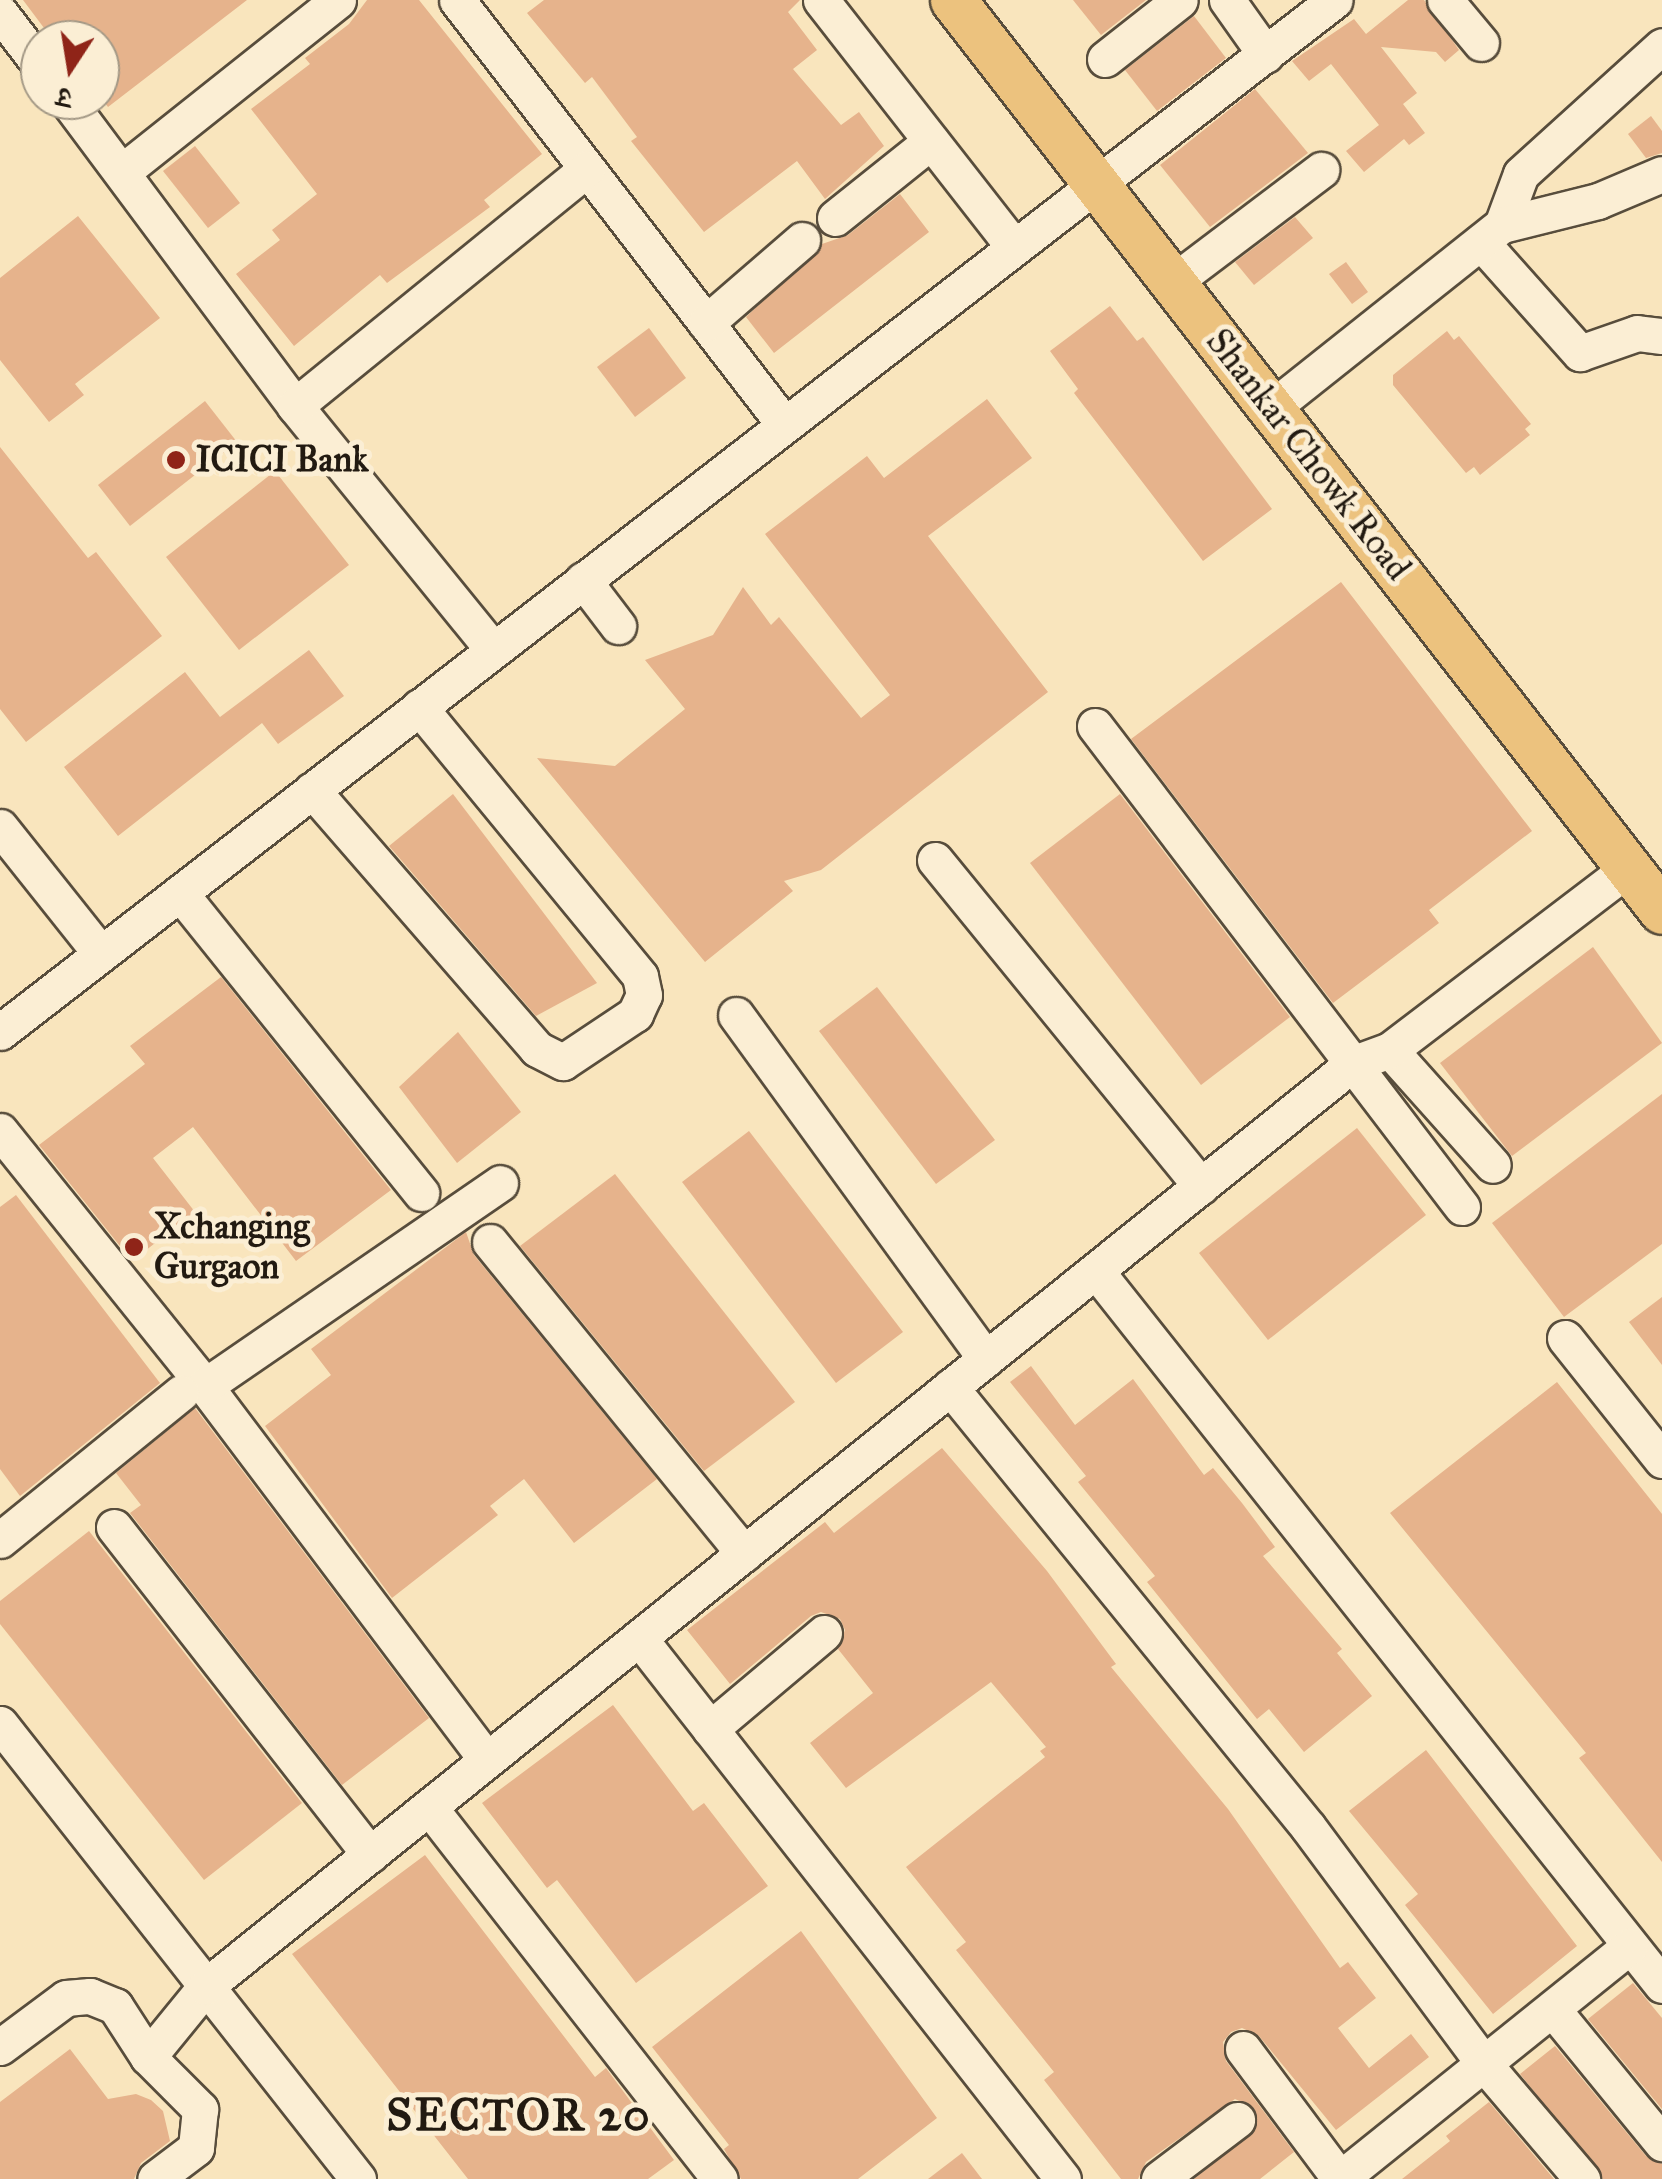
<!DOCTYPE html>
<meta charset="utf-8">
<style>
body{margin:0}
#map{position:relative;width:1662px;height:2179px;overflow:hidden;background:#f9e5bd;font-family:"IM FELL Great Primer","Noto Serif Devanagari",serif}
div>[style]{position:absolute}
.building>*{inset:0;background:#e6b38c}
.roads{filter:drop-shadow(2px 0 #584d3c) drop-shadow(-2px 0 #584d3c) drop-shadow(0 2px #584d3c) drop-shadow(0 -2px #584d3c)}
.minor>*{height:35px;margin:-17.5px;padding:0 17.5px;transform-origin:17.5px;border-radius:17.5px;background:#fbeed4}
.major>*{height:45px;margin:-22.5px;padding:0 22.5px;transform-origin:22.5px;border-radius:22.5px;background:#ecc27e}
.dots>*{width:28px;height:28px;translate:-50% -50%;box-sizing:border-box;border:5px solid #fbeed4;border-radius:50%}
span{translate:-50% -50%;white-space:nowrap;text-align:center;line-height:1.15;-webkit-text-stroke:10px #fbeed4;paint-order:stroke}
.street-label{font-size:35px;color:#221a11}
.poi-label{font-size:35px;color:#221a11;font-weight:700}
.left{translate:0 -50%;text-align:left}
.district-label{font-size:45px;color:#221a11;font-weight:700;letter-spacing:2.5px}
.north{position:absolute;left:20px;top:20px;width:100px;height:100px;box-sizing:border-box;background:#fbeed4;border:2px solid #a49986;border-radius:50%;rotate:192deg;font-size:28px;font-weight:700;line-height:40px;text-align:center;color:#221a11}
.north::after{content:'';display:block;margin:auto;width:35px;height:45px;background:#8f2418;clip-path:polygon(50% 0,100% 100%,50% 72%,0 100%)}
</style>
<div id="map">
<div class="building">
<i style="clip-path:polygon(23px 0,247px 0,108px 107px,100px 96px,100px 40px,53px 40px)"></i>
<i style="clip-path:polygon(367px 0,419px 0,542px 154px,484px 200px,490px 207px,387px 283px,380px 275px,294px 346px,236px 274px,280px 240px,272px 230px,317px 194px,251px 109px,310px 64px,305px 58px,349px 24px)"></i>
<i style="clip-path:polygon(544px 0,800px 0,788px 12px,817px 50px,793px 69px,841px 125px,859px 112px,884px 146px,825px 199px,797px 161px,704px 232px,631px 141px,637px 137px,592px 77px,585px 83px,527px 13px)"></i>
<i style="clip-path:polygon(1073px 0,1146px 0,1101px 35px)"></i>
<i style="clip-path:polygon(1408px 0,1424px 0,1459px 50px,1445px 62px,1436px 52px,1381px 47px,1417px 93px,1403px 104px,1425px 133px,1409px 145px,1404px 139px,1364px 172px,1346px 151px,1379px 125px,1331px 64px,1309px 81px,1292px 61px,1354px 19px,1366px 34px)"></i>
<i style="clip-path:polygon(1194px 16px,1226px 58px,1157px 111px,1125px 70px)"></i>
<i style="clip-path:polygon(1255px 89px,1308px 153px,1210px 227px,1160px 165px)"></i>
<i style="clip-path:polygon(1651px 116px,1662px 131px,1662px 153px,1646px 158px,1628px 134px)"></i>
<i style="clip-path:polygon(195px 146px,240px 203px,208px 228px,163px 171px)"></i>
<i style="clip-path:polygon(900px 194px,929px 232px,774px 353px,746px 317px,822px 244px,848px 235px)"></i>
<i style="clip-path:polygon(78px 216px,160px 318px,75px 384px,84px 395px,49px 422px,0 360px,0 278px)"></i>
<i style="clip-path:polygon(1295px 217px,1313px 238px,1254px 285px,1235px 262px)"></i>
<i style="clip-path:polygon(1346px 262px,1368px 292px,1352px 304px,1329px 274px)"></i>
<i style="clip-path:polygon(1110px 306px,1137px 341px,1143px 337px,1272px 509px,1203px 561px,1074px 393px,1078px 389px,1050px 351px)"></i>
<i style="clip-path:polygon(649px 328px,686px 378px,635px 417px,597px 367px)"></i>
<i style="clip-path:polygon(1447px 331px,1454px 340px,1459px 336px,1531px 424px,1525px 429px,1530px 435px,1480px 475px,1474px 467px,1466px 473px,1393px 385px,1393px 375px)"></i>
<i style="clip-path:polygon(987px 399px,1032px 458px,928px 536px,1048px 692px,821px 870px,784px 881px,793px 891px,705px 962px,537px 758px,615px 766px,685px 709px,645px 660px,713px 635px,743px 587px,771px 625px,779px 617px,861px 718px,890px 695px,765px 534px,867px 456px,884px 478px)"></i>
<i style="clip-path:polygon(205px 401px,237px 442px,130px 526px,98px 485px)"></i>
<i style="clip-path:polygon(0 447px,88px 558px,96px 552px,162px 636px,26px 742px,0 709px)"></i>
<i style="clip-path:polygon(275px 471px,349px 565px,239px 650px,166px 557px)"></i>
<i style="clip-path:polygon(1341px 582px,1532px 831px,1429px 910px,1439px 923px,1333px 1003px,1131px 739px)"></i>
<i style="clip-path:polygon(309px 650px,344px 696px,278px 744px,262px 723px,118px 836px,64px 767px,185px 672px,220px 717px)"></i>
<i style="clip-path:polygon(453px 794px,597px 983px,536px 1016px,389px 846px)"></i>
<i style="clip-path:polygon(1120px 794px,1290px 1017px,1201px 1085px,1030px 863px)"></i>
<i style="clip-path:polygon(1593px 947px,1662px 1043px,1512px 1156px,1440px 1063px)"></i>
<i style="clip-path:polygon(221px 977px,391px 1190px,296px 1261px,193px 1127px,153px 1158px,195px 1212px,132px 1261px,39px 1145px,145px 1064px,130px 1046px)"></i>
<i style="clip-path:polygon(877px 987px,995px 1140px,936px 1184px,819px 1031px)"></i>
<i style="clip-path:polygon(458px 1032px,521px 1112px,457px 1163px,399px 1087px)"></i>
<i style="clip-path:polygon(1662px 1094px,1662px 1244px,1564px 1317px,1492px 1223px)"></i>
<i style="clip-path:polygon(1357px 1128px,1426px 1215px,1268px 1340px,1199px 1253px)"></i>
<i style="clip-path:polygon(749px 1131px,903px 1332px,836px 1383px,682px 1182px)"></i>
<i style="clip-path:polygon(615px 1174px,795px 1402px,704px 1471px,520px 1246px)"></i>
<i style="clip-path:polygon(16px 1195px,160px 1383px,20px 1496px,0 1469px,0 1207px)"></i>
<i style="clip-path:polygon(466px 1232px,474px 1255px,657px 1479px,574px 1543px,524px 1479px,490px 1506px,498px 1515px,392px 1598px,265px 1426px,331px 1375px,311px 1349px)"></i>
<i style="clip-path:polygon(1662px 1297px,1662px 1365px,1629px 1322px)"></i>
<i style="clip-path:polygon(1031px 1366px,1075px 1425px,1133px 1379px,1204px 1475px,1213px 1468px,1242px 1503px,1275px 1547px,1263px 1556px,1342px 1649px,1337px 1653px,1372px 1696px,1304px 1752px,1269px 1709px,1257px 1719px,1147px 1582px,1155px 1576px,1078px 1482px,1086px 1476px,1010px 1382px)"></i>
<i style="clip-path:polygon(1557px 1382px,1662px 1514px,1662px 1862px,1579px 1758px,1586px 1753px,1390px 1513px)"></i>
<i style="clip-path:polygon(195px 1408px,429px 1718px,342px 1785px,130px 1513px,141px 1505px,116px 1473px)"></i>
<i style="clip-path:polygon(942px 1448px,1047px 1571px,1116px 1664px,1111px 1667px,1228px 1809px,1340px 1968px,1348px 1962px,1376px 1998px,1338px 2028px,1369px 2068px,1411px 2034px,1429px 2057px,1336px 2130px,1259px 2036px,1242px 2028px,1231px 2032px,1223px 2042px,1226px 2061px,1294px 2152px,1260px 2179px,1194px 2179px,1256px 2129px,1254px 2108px,1235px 2099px,1146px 2162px,1138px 2179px,1121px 2179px,1044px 2080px,1054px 2072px,956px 1950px,966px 1942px,906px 1867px,1045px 1757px,1040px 1751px,1046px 1747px,991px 1682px,846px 1788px,810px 1743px,873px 1693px,838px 1649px,845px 1630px,840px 1619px,821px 1612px,811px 1616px,730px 1684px,687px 1630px,825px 1522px,834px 1533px)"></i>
<i style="clip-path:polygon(89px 1531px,302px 1803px,204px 1880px,0 1624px,0 1601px)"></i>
<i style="clip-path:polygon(613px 1705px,693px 1811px,704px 1803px,768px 1886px,636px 1983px,557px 1880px,547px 1888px,482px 1803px)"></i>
<i style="clip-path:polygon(1426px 1750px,1577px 1946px,1493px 2014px,1405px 1905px,1418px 1894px,1349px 1811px)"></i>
<i style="clip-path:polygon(425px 1855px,595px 2077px,606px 2068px,674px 2160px,648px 2179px,468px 2179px,292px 1954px)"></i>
<i style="clip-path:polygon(801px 1931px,937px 2118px,858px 2179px,741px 2179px,724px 2149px,729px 2145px,652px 2047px)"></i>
<i style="clip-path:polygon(1633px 1983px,1662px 2018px,1662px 2109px,1588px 2019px)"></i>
<i style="clip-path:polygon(1555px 2046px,1646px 2156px,1662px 2164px,1662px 2179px,1603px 2179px,1520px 2074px)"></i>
<i style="clip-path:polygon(70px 2049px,108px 2099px,136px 2094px,151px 2100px,163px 2111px,170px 2141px,141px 2163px,134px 2179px,0 2179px,0 2102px)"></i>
<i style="clip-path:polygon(1489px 2102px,1554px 2179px,1402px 2179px,1450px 2141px,1446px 2136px)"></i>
<i style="clip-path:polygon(962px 2153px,982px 2179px,928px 2179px)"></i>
</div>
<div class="roads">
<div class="minor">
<i style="left:457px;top:0;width:535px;rotate:52.36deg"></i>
<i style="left:821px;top:0;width:312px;rotate:52deg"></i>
<i style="left:1227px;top:0;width:67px;rotate:54.7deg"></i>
<i style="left:1445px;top:0;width:56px;rotate:50.1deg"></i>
<i style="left:0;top:13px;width:66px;rotate:52.4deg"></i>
<i style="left:1105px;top:59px;width:95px;rotate:-38.2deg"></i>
<i style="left:67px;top:100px;width:382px;rotate:53.3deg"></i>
<i style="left:295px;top:406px;width:314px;rotate:50.9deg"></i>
<i style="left:122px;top:172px;width:276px;rotate:-38.5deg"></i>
<i style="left:835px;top:218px;width:123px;rotate:-38.7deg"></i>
<i style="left:1502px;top:225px;width:54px;rotate:-69.6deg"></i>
<i style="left:1521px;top:174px;width:190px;rotate:-42.2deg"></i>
<i style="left:1481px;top:242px;width:149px;rotate:48.3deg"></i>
<i style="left:1580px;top:353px;width:60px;rotate:-19.3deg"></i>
<i style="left:1637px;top:333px;width:25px;rotate:7deg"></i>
<i style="left:1189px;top:270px;width:166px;rotate:-37.1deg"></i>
<i style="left:706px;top:323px;width:127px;rotate:-40.8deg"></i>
<i style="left:1288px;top:395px;width:273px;rotate:-38.5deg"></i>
<i style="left:1502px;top:225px;width:99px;rotate:-14deg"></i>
<i style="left:1598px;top:201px;width:69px;rotate:-22.9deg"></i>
<i style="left:295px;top:406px;width:376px;rotate:-39.1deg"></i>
<i style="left:583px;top:580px;width:58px;rotate:52.7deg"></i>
<i style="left:1095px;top:726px;width:605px;rotate:52.66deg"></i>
<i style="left:312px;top:790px;width:343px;rotate:49deg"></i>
<i style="left:537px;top:1049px;width:29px;rotate:27deg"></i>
<i style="left:563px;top:1062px;width:87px;rotate:-33.7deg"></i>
<i style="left:635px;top:1014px;width:21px;rotate:-65deg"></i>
<i style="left:644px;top:995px;width:19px;rotate:-102deg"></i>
<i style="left:640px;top:976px;width:348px;rotate:-129.4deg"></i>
<i style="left:0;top:827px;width:162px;rotate:51.5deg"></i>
<i style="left:935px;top:860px;width:421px;rotate:50.8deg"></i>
<i style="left:180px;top:893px;width:385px;rotate:51.2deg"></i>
<i style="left:736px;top:1015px;width:425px;rotate:54deg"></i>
<i style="left:0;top:1032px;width:1687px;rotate:-37.71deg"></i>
<i style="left:1390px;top:1050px;width:154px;rotate:48.2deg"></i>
<i style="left:0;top:1131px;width:327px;rotate:51.2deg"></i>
<i style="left:205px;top:1386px;width:468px;rotate:53deg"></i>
<i style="left:490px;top:1242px;width:402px;rotate:50.8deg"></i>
<i style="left:1096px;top:1271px;width:911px;rotate:51.6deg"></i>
<i style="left:1565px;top:1338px;width:156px;rotate:51.5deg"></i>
<i style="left:205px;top:1386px;width:358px;rotate:-34.5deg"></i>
<i style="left:950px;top:1387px;width:567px;rotate:50.87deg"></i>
<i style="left:1308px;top:1827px;width:297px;rotate:53.4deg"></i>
<i style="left:1485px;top:2065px;width:150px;rotate:49.6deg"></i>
<i style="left:114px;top:1527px;width:416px;rotate:52deg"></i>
<i style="left:0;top:1540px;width:233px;rotate:-39.1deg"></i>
<i style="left:639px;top:1638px;width:687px;rotate:51.91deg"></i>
<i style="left:0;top:1724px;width:579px;rotate:51.8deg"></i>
<i style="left:710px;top:1729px;width:149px;rotate:-40.1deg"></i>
<i style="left:429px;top:1807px;width:472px;rotate:52deg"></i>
<i style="left:1554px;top:2011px;width:171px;rotate:50.7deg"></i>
<i style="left:0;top:2047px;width:82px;rotate:-36.6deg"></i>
<i style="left:66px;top:1998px;width:24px;rotate:-5deg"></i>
<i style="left:90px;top:1996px;width:27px;rotate:22deg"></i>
<i style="left:115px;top:2006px;width:61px;rotate:57.1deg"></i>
<i style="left:148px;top:2057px;width:74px;rotate:45deg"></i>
<i style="left:200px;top:2109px;width:39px;rotate:96deg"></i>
<i style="left:196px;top:2148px;width:51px;rotate:142.9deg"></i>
<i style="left:1243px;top:2049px;width:162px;rotate:53.3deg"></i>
<i style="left:148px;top:2057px;width:90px;rotate:-50.8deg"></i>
<i style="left:205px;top:1987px;width:1472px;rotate:-38.82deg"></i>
<i style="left:1352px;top:1064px;width:40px;rotate:-20.2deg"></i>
<i style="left:1390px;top:1050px;width:300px;rotate:-37.3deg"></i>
<i style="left:1159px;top:2179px;width:98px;rotate:-37.1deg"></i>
<i style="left:1340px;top:2179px;width:372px;rotate:-38.8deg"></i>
</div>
<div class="major">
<i style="left:953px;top:0;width:1154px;rotate:52.11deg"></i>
</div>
</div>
<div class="dots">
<i style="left:176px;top:460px;background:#8f2418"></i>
<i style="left:134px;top:1247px;background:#8f2418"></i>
</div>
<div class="street-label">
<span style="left:1308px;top:455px;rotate:52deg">Shankar Chowk Road</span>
</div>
<div class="poi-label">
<span class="left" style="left:196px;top:460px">ICICI Bank</span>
<span class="left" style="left:154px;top:1247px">Xchanging<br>Gurgaon</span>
</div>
<div class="district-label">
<span style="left:519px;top:2115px">SECTOR 20</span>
</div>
<div class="north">उ</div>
</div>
